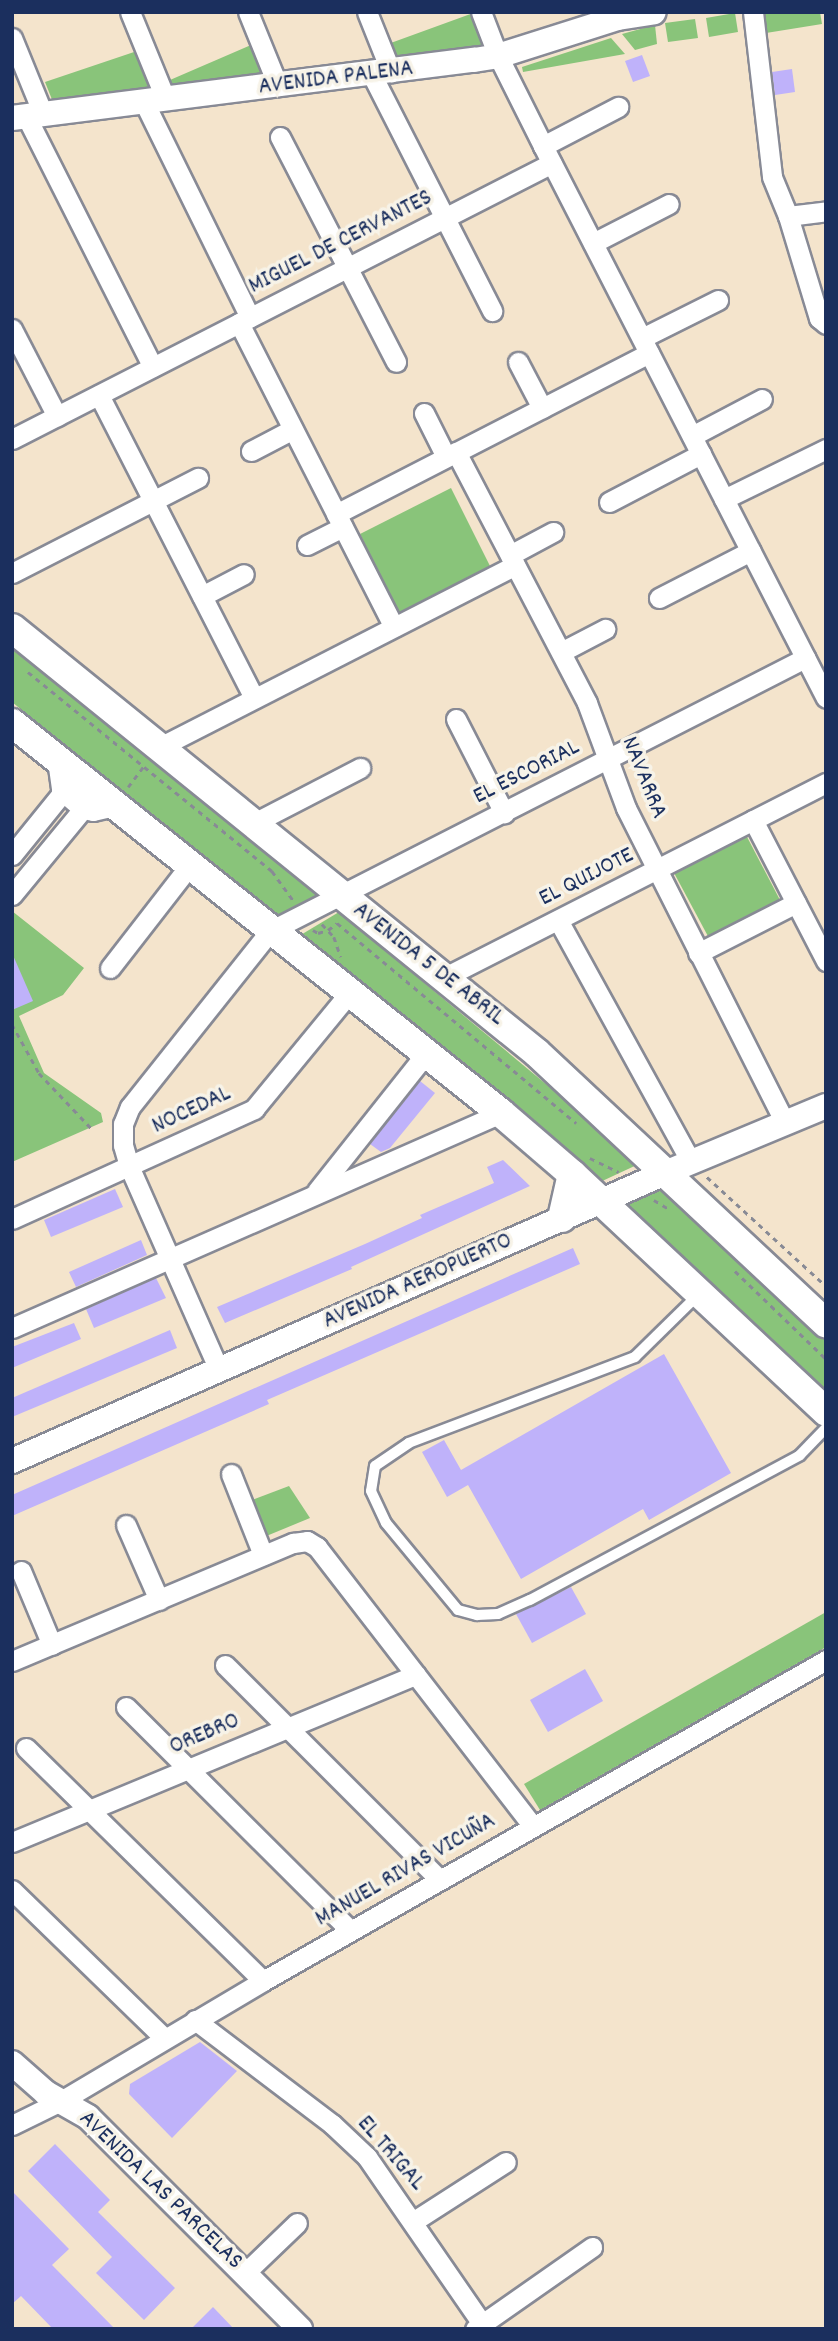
<!DOCTYPE html>
<meta charset="utf-8">
<style>
body{margin:0}
#map{position:relative;width:838px;height:2341px;overflow:hidden;background:#f4e4cc;font-family:Dekko,sans-serif}
div>[style]{position:absolute}
.green>*{inset:0;background:#89c47a}
.building>*{inset:0;background:#bfb2fa}
.path>*{height:2.5px;margin-top:-1.25px;transform-origin:0;background:repeating-linear-gradient(90deg,#888a95 0 5px,transparent 0 10px)}
.roads{filter:drop-shadow(2px 0 #888a95) drop-shadow(-2px 0 #888a95) drop-shadow(0 2px #888a95) drop-shadow(0 -2px #888a95)}
.service>*{height:10px;margin:-5px;padding:0 5px;transform-origin:5px;border-radius:5px;background:#fff}
.minor>*{height:19px;margin:-9.5px;padding:0 9.5px;transform-origin:9.5px;border-radius:9.5px;background:#fff}
.tertiary>*{height:24px;margin:-12px;padding:0 12px;transform-origin:12px;border-radius:12px;background:#fff}
.secondary>*{height:28px;margin:-14px;padding:0 14px;transform-origin:14px;border-radius:14px;background:#fff}
span{translate:-50% -50%;white-space:nowrap;text-align:center;line-height:1.15;-webkit-text-stroke:7px #f7f3e8;paint-order:stroke}
.street-label{font-size:24px;color:#1b2f5e}
.frame{position:absolute;inset:0;border:14px solid #1b2f5e;pointer-events:none}
</style>
<div id="map">
<div class="green">
<i style="clip-path:polygon(476px 12px,492px 43px,395px 61px,388px 44px)"></i>
<i style="clip-path:polygon(775px 12px,820px 12px,822px 24px,766px 33px,762px 14px)"></i>
<i style="clip-path:polygon(735px 13px,738px 32px,709px 37px,706px 18px)"></i>
<i style="clip-path:polygon(695px 19px,698px 38px,668px 42px,665px 23px)"></i>
<i style="clip-path:polygon(655px 25px,657px 44px,635px 50px,622px 34px)"></i>
<i style="clip-path:polygon(611px 38px,625px 54px,523px 72px,522px 67px)"></i>
<i style="clip-path:polygon(251px 45px,263px 78px,175px 92px,170px 80px)"></i>
<i style="clip-path:polygon(137px 51px,152px 89px,53px 102px,45px 82px)"></i>
<i style="clip-path:polygon(451px 488px,492px 570px,400px 616px,360px 534px)"></i>
<i style="clip-path:polygon(12px 641px,322px 896px,273px 917px,12px 702px)"></i>
<i style="clip-path:polygon(745px 833px,781px 902px,710px 940px,673px 871px)"></i>
<i style="clip-path:polygon(12px 911px,84px 968px,63px 995px,19px 1016px,44px 1073px,101px 1113px,103px 1122px,12px 1162px)"></i>
<i style="clip-path:polygon(339px 912px,641px 1163px,598px 1183px,299px 936px)"></i>
<i style="clip-path:polygon(662px 1190px,826px 1337px,826px 1400px,617px 1206px)"></i>
<i style="clip-path:polygon(289px 1486px,310px 1518px,264px 1537px,249px 1501px)"></i>
<i style="clip-path:polygon(826px 1612px,826px 1647px,540px 1810px,524px 1784px)"></i>
</div>
<div class="building">
<i style="clip-path:polygon(642px 55px,650px 76px,633px 82px,625px 61px)"></i>
<i style="clip-path:polygon(792px 69px,795px 92px,775px 95px,772px 72px)"></i>
<i style="clip-path:polygon(12px 953px,33px 1001px,12px 1010px)"></i>
<i style="clip-path:polygon(420px 1081px,435px 1093px,390px 1148px,381px 1152px,370px 1144px)"></i>
<i style="clip-path:polygon(503px 1160px,530px 1186px,351px 1267px,352px 1269px,225px 1323px,217px 1307px,365px 1244px,422px 1218px,420px 1215px,494px 1183px,487px 1167px)"></i>
<i style="clip-path:polygon(115px 1189px,123px 1207px,51px 1237px,44px 1220px)"></i>
<i style="clip-path:polygon(141px 1240px,147px 1255px,76px 1287px,69px 1272px)"></i>
<i style="clip-path:polygon(573px 1248px,580px 1264px,267px 1400px,269px 1404px,12px 1516px,12px 1495px)"></i>
<i style="clip-path:polygon(156px 1278px,166px 1298px,94px 1328px,86px 1309px)"></i>
<i style="clip-path:polygon(74px 1323px,81px 1339px,12px 1368px,12px 1347px)"></i>
<i style="clip-path:polygon(170px 1330px,177px 1348px,12px 1417px,12px 1398px)"></i>
<i style="clip-path:polygon(664px 1354px,731px 1473px,649px 1520px,643px 1509px,521px 1579px,468px 1485px,447px 1497px,422px 1452px,444px 1440px,461px 1470px)"></i>
<i style="clip-path:polygon(571px 1587px,586px 1614px,532px 1643px,516px 1614px)"></i>
<i style="clip-path:polygon(585px 1669px,603px 1701px,548px 1732px,530px 1700px)"></i>
<i style="clip-path:polygon(200px 2042px,237px 2071px,172px 2138px,129px 2094px,130px 2084px)"></i>
<i style="clip-path:polygon(55px 2144px,110px 2200px,98px 2212px,175px 2288px,144px 2320px,96px 2273px,112px 2257px,28px 2171px)"></i>
<i style="clip-path:polygon(12px 2191px,69px 2249px,52px 2265px,115px 2329px,53px 2329px,21px 2296px,12px 2304px)"></i>
<i style="clip-path:polygon(213px 2307px,234px 2329px,191px 2329px)"></i>
</div>
<div class="path">
<i style="left:28px;top:672px;width:315px;rotate:39.2deg"></i>
<i style="left:272px;top:871px;width:36px;rotate:54deg"></i>
<i style="left:128px;top:787px;width:25px;rotate:-53deg"></i>
<i style="left:322px;top:924px;width:18px;rotate:47deg"></i>
<i style="left:334px;top:937px;width:21px;rotate:71deg"></i>
<i style="left:313px;top:930px;width:6px;rotate:31deg"></i>
<i style="left:318px;top:933px;width:10px;rotate:-17deg"></i>
<i style="left:328px;top:930px;width:11px;rotate:-38deg"></i>
<i style="left:337px;top:923px;width:312px;rotate:39.9deg"></i>
<i style="left:12px;top:1024px;width:56px;rotate:61.1deg"></i>
<i style="left:39px;top:1073px;width:76px;rotate:46.6deg"></i>
<i style="left:590px;top:1158px;width:32px;rotate:26deg"></i>
<i style="left:707px;top:1177px;width:161px;rotate:42.5deg"></i>
<i style="left:654px;top:1200px;width:17px;rotate:31deg"></i>
<i style="left:735px;top:1271px;width:127px;rotate:44deg"></i>
</div>
<div class="roads">
<div class="service">
<i style="left:698px;top:1295px;width:88px;rotate:135.5deg"></i>
<i style="left:635px;top:1357px;width:242px;rotate:159.2deg"></i>
<i style="left:409px;top:1443px;width:41px;rotate:145.9deg"></i>
<i style="left:375px;top:1466px;width:25px;rotate:99deg"></i>
<i style="left:371px;top:1491px;width:35px;rotate:65deg"></i>
<i style="left:386px;top:1523px;width:113px;rotate:50.4deg"></i>
<i style="left:458px;top:1610px;width:20px;rotate:15deg"></i>
<i style="left:477px;top:1615px;width:21px;rotate:-3deg"></i>
<i style="left:498px;top:1614px;width:35px;rotate:-24deg"></i>
<i style="left:530px;top:1600px;width:306px;rotate:-28.2deg"></i>
<i style="left:800px;top:1455px;width:37px;rotate:-46deg"></i>
</div>
<div class="minor">
<i style="left:130px;top:12px;width:95px;rotate:67.8deg"></i>
<i style="left:248px;top:12px;width:80px;rotate:67.9deg"></i>
<i style="left:367px;top:12px;width:65px;rotate:68.2deg"></i>
<i style="left:481px;top:12px;width:47px;rotate:68.9deg"></i>
<i style="left:498px;top:56px;width:101px;rotate:63.4deg"></i>
<i style="left:543px;top:146px;width:620px;rotate:62.86deg"></i>
<i style="left:753px;top:12px;width:166px;rotate:83.4deg"></i>
<i style="left:772px;top:177px;width:42px;rotate:67.7deg"></i>
<i style="left:788px;top:216px;width:107px;rotate:73.1deg"></i>
<i style="left:819px;top:318px;width:9px;rotate:41deg"></i>
<i style="left:12px;top:38px;width:82px;rotate:67.8deg"></i>
<i style="left:372px;top:75px;width:265px;rotate:63deg"></i>
<i style="left:144px;top:102px;width:240px;rotate:63.8deg"></i>
<i style="left:26px;top:116px;width:281px;rotate:63.2deg"></i>
<i style="left:280px;top:137px;width:253px;rotate:62.7deg"></i>
<i style="left:543px;top:146px;width:85px;rotate:-27.5deg"></i>
<i style="left:788px;top:216px;width:38px;rotate:-7deg"></i>
<i style="left:593px;top:243px;width:85px;rotate:-27.2deg"></i>
<i style="left:239px;top:323px;width:341px;rotate:63deg"></i>
<i style="left:12px;top:329px;width:98px;rotate:62.7deg"></i>
<i style="left:642px;top:338px;width:85px;rotate:-26.6deg"></i>
<i style="left:518px;top:362px;width:52px;rotate:62.4deg"></i>
<i style="left:99px;top:395px;width:340px;rotate:62.9deg"></i>
<i style="left:424px;top:413px;width:49px;rotate:63.4deg"></i>
<i style="left:692px;top:436px;width:79px;rotate:-27.9deg"></i>
<i style="left:12px;top:439px;width:606px;rotate:-27.07deg"></i>
<i style="left:251px;top:451px;width:47px;rotate:-27.6deg"></i>
<i style="left:456px;top:452px;width:283px;rotate:62.4deg"></i>
<i style="left:587px;top:703px;width:112px;rotate:69.6deg"></i>
<i style="left:626px;top:808px;width:353px;rotate:63.2deg"></i>
<i style="left:724px;top:499px;width:114px;rotate:-26.1deg"></i>
<i style="left:609px;top:502px;width:104px;rotate:-27.6deg"></i>
<i style="left:336px;top:514px;width:352px;rotate:-27.2deg"></i>
<i style="left:307px;top:545px;width:40px;rotate:-26.6deg"></i>
<i style="left:510px;top:555px;width:49px;rotate:-28.1deg"></i>
<i style="left:12px;top:573px;width:209px;rotate:-27.1deg"></i>
<i style="left:202px;top:596px;width:47px;rotate:-27.6deg"></i>
<i style="left:659px;top:598px;width:103px;rotate:-27.1deg"></i>
<i style="left:561px;top:652px;width:50px;rotate:-27.6deg"></i>
<i style="left:456px;top:719px;width:106px;rotate:62.9deg"></i>
<i style="left:158px;top:748px;width:401px;rotate:-27.1deg"></i>
<i style="left:57px;top:760px;width:30px;rotate:82deg"></i>
<i style="left:61px;top:790px;width:29px;rotate:41deg"></i>
<i style="left:83px;top:809px;width:10px;rotate:11deg"></i>
<i style="left:93px;top:811px;width:22px;rotate:-13deg"></i>
<i style="left:753px;top:820px;width:159px;rotate:62.6deg"></i>
<i style="left:252px;top:824px;width:122px;rotate:-27.4deg"></i>
<i style="left:12px;top:855px;width:81px;rotate:-51deg"></i>
<i style="left:12px;top:895px;width:112px;rotate:-50.5deg"></i>
<i style="left:558px;top:920px;width:276px;rotate:61.2deg"></i>
<i style="left:698px;top:953px;width:110px;rotate:-27deg"></i>
<i style="left:110px;top:968px;width:129px;rotate:-52.2deg"></i>
<i style="left:445px;top:977px;width:428px;rotate:-27deg"></i>
<i style="left:317px;top:1191px;width:177px;rotate:-51.6deg"></i>
<i style="left:12px;top:1219px;width:266px;rotate:-24.4deg"></i>
<i style="left:254px;top:1109px;width:151px;rotate:-50.6deg"></i>
<i style="left:12px;top:1328px;width:534px;rotate:-23.73deg"></i>
<i style="left:219px;top:1370px;width:223px;rotate:-113.8deg"></i>
<i style="left:129px;top:1166px;width:22px;rotate:-106deg"></i>
<i style="left:123px;top:1145px;width:21px;rotate:-90deg"></i>
<i style="left:123px;top:1124px;width:18px;rotate:-68deg"></i>
<i style="left:130px;top:1107px;width:225px;rotate:-51.5deg"></i>
<i style="left:270px;top:931px;width:601px;rotate:-27.03deg"></i>
<i style="left:231px;top:1474px;width:87px;rotate:68.4deg"></i>
<i style="left:126px;top:1525px;width:82px;rotate:66.3deg"></i>
<i style="left:21px;top:1571px;width:80px;rotate:67.3deg"></i>
<i style="left:12px;top:1661px;width:305px;rotate:-22.8deg"></i>
<i style="left:293px;top:1543px;width:14px;rotate:-8deg"></i>
<i style="left:307px;top:1541px;width:12px;rotate:31deg"></i>
<i style="left:317px;top:1547px;width:353px;rotate:52.3deg"></i>
<i style="left:225px;top:1665px;width:304px;rotate:45deg"></i>
<i style="left:126px;top:1707px;width:317px;rotate:44.9deg"></i>
<i style="left:26px;top:1748px;width:332px;rotate:44.5deg"></i>
<i style="left:12px;top:1842px;width:437px;rotate:-22.5deg"></i>
<i style="left:12px;top:1890px;width:212px;rotate:44.2deg"></i>
<i style="left:195px;top:2020px;width:172px;rotate:37.2deg"></i>
<i style="left:332px;top:2124px;width:48px;rotate:43.3deg"></i>
<i style="left:367px;top:2157px;width:203px;rotate:55.4deg"></i>
<i style="left:12px;top:2125px;width:55px;rotate:-26.1deg"></i>
<i style="left:61px;top:2101px;width:235px;rotate:-30.7deg"></i>
<i style="left:263px;top:1981px;width:648px;rotate:-29.69deg"></i>
<i style="left:414px;top:2221px;width:109px;rotate:-32.7deg"></i>
<i style="left:245px;top:2273px;width:72px;rotate:-43.9deg"></i>
<i style="left:475px;top:2329px;width:143px;rotate:-35deg"></i>
</div>
<div class="tertiary">
<i style="left:12px;top:118px;width:466px;rotate:-7.2deg"></i>
<i style="left:474px;top:60px;width:24px;rotate:-9deg"></i>
<i style="left:498px;top:56px;width:126px;rotate:-17.6deg"></i>
<i style="left:618px;top:18px;width:36px;rotate:-9deg"></i>
<i style="left:12px;top:1461px;width:714px;rotate:-23.8deg"></i>
<i style="left:665px;top:1173px;width:174px;rotate:-22.6deg"></i>
<i style="left:12px;top:2063px;width:45px;rotate:41.4deg"></i>
<i style="left:46px;top:2093px;width:48px;rotate:29.7deg"></i>
<i style="left:88px;top:2117px;width:300px;rotate:45deg"></i>
</div>
<div class="secondary">
<i style="left:12px;top:628px;width:675px;rotate:38.99deg"></i>
<i style="left:537px;top:1053px;width:396px;rotate:43.1deg"></i>
<i style="left:12px;top:723px;width:625px;rotate:38.57deg"></i>
<i style="left:501px;top:1113px;width:94px;rotate:40.7deg"></i>
<i style="left:572px;top:1174px;width:348px;rotate:43.1deg"></i>
<i style="left:562px;top:1218px;width:45px;rotate:-77.2deg"></i>
</div>
</div>
<div class="street-label">
<span style="left:336px;top:79px;rotate:-7deg">AVENIDA PALENA</span>
<span style="left:341px;top:243px;rotate:-27deg">MIGUEL DE CERVANTES</span>
<span style="left:527px;top:773px;rotate:-27deg">EL ESCORIAL</span>
<span style="left:643px;top:778px;rotate:68deg">NAVARRA</span>
<span style="left:587px;top:878px;rotate:-27deg">EL QUIJOTE</span>
<span style="left:428px;top:965px;rotate:38deg">AVENIDA 5 DE ABRIL</span>
<span style="left:192px;top:1111px;rotate:-25deg">NOCEDAL</span>
<span style="left:418px;top:1282px;rotate:-24deg">AVENIDA AEROPUERTO</span>
<span style="left:205px;top:1735px;rotate:-23deg">OREBRO</span>
<span style="left:406px;top:1871px;rotate:-30deg">MANUEL RIVAS VICUÑA</span>
<span style="left:390px;top:2154px;rotate:49deg">EL TRIGAL</span>
<span style="left:160px;top:2191px;rotate:44deg">AVENIDA LAS PARCELAS</span>
</div>
<div class="frame"></div>
</div>
